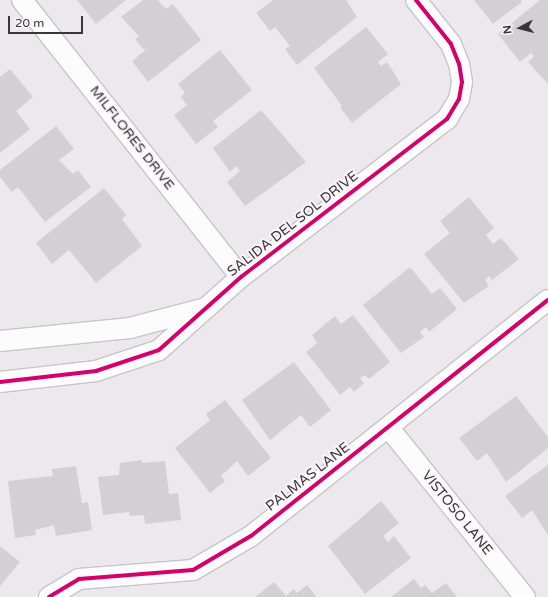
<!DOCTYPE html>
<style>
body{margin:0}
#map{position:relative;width:548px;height:597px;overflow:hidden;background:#ece8ed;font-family:"Varela Round",sans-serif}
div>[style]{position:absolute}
.building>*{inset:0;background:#d3d0d4}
.roads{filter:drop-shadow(1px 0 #c7c5c8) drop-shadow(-1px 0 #c7c5c8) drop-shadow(0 1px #c7c5c8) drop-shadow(0 -1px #c7c5c8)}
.minor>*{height:20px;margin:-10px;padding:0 10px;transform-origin:10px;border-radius:10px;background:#fcfcfc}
.cycleway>*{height:4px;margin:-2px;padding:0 2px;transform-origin:2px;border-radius:2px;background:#d6006c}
span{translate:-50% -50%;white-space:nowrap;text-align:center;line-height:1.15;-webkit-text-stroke:4px #fbf4fb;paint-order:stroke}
.street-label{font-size:14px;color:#39373a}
.north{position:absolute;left:500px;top:8px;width:40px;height:40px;-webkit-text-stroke:3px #fbf4fb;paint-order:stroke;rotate:263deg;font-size:11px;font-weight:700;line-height:16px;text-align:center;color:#39373a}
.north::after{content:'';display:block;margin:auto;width:14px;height:18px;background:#39373a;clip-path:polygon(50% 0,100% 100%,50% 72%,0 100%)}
.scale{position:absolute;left:8px;top:16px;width:75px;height:18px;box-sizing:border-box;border:2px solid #39373a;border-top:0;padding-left:5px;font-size:12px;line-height:14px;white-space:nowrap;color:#39373a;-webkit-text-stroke:3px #fbf4fb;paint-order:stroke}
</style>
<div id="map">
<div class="building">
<i style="clip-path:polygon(77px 0,126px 0,96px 24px)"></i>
<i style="clip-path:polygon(143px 0,158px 0,166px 9px,173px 4px,201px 40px,148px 82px,132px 61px,148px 48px,144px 50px,135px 39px,139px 36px,121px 17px)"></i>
<i style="clip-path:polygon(273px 0,346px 0,357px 17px,297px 65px,285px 49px,290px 46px,275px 27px,270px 31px,256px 13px)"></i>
<i style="clip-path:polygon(474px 0,521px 0,522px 2px,493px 24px)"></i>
<i style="clip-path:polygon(540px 0,548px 0,548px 84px,528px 62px,534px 56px,531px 53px,520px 62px,498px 34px)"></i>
<i style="clip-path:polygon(366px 27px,388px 54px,378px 62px,381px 66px,387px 62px,401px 84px,352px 123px,340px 107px,342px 106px,314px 68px)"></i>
<i style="clip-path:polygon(220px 50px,252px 90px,213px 121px,218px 127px,196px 144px,174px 115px,187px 105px,181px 97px,185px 93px,178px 84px)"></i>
<i style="clip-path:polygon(10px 69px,33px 97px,16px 111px,30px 129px,0 153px,0 77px)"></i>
<i style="clip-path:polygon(261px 110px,306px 162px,245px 206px,227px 182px,240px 171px,236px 166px,230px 172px,213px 148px)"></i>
<i style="clip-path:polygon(56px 126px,74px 149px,59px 160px,73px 174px,78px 170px,91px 187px,45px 222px,18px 187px,12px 192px,0 177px,0 170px)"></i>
<i style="clip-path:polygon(104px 188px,126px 215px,122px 219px,142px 246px,96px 283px,69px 250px,52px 264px,36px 243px)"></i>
<i style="clip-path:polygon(469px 197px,494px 228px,486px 235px,493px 244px,501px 238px,519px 259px,492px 280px,489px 276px,485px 280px,489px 286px,464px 303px,424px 254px,450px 233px,440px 221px)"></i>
<i style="clip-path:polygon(410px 267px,432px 294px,440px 288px,457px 309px,429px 332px,426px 327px,420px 332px,424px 337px,401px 353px,363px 305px)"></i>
<i style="clip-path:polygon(353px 315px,390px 362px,369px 379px,365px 375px,360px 378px,364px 383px,354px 392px,350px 387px,340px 395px,306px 352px,317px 343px,312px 335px,335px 316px,341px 324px)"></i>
<i style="clip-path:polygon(294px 362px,331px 410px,310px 427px,301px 415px,270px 440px,242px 400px)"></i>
<i style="clip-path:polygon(516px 396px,548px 437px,548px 448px,506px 482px,487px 453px,477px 461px,459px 438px)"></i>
<i style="clip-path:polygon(225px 400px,271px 458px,248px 476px,237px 461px,221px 476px,225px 481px,210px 493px,175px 448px,210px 420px,206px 414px)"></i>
<i style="clip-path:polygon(142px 460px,142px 463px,165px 461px,169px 494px,178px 493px,181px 520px,145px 524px,144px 515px,130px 516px,129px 512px,103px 515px,98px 477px,119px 475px,120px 463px)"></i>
<i style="clip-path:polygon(548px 465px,548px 535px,532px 510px,522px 518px,505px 496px)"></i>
<i style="clip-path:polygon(76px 466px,82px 503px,88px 502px,92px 530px,56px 536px,54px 525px,35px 530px,36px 535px,15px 538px,8px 481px,53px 476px,52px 469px)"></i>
<i style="clip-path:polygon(381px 501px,399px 523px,383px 536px,388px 542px,394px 536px,411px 558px,365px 594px,328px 546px)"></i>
<i style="clip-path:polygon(0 546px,20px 562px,0 586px)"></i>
<i style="clip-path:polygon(414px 579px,421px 588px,425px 585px,432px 593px,446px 583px,457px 597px,391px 597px)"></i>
<i style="clip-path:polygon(274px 582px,286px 596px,294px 589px,297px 593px,307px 585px,317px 597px,255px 597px)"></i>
</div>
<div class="roads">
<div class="minor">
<i style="left:22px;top:0;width:353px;rotate:51.7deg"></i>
<i style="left:0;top:341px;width:131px;rotate:-5.7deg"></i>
<i style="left:130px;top:328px;width:74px;rotate:-14.8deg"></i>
<i style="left:0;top:382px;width:97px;rotate:-6.5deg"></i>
<i style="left:96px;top:371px;width:66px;rotate:-18.4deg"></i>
<i style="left:159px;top:350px;width:110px;rotate:-41.7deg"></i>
<i style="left:241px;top:277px;width:260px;rotate:-37.5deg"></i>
<i style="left:447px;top:119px;width:23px;rotate:-59deg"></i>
<i style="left:459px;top:99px;width:17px;rotate:-80deg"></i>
<i style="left:462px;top:82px;width:18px;rotate:-99deg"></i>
<i style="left:459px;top:64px;width:22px;rotate:-112deg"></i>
<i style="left:451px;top:44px;width:56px;rotate:-128.5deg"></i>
<i style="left:389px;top:428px;width:217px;rotate:51.2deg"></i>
<i style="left:49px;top:597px;width:35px;rotate:-31deg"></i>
<i style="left:79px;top:579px;width:114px;rotate:-4.5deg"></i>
<i style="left:193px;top:570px;width:67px;rotate:-30.4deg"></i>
<i style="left:251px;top:536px;width:379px;rotate:-38.5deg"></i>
</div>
</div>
<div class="cycleway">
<i style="left:0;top:382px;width:97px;rotate:-6.5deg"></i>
<i style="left:96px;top:371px;width:66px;rotate:-18.4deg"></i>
<i style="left:159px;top:350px;width:110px;rotate:-41.7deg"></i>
<i style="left:241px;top:277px;width:260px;rotate:-37.5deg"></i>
<i style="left:447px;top:119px;width:23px;rotate:-59deg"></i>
<i style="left:459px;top:99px;width:17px;rotate:-80deg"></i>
<i style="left:462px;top:82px;width:18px;rotate:-99deg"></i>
<i style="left:459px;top:64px;width:22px;rotate:-112deg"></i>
<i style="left:451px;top:44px;width:56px;rotate:-128.5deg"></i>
<i style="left:49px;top:597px;width:35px;rotate:-31deg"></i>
<i style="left:79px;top:579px;width:114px;rotate:-4.5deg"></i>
<i style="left:193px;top:570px;width:67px;rotate:-30.4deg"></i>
<i style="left:251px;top:536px;width:379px;rotate:-38.5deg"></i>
</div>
<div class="street-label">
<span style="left:132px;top:138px;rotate:52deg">MILFLORES DRIVE</span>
<span style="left:293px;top:224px;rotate:-38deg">SALIDA DEL SOL DRIVE</span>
<span style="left:308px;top:477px;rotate:-38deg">PALMAS LANE</span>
<span style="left:457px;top:513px;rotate:51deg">VISTOSO LANE</span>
</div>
<div class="north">N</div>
<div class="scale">20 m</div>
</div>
